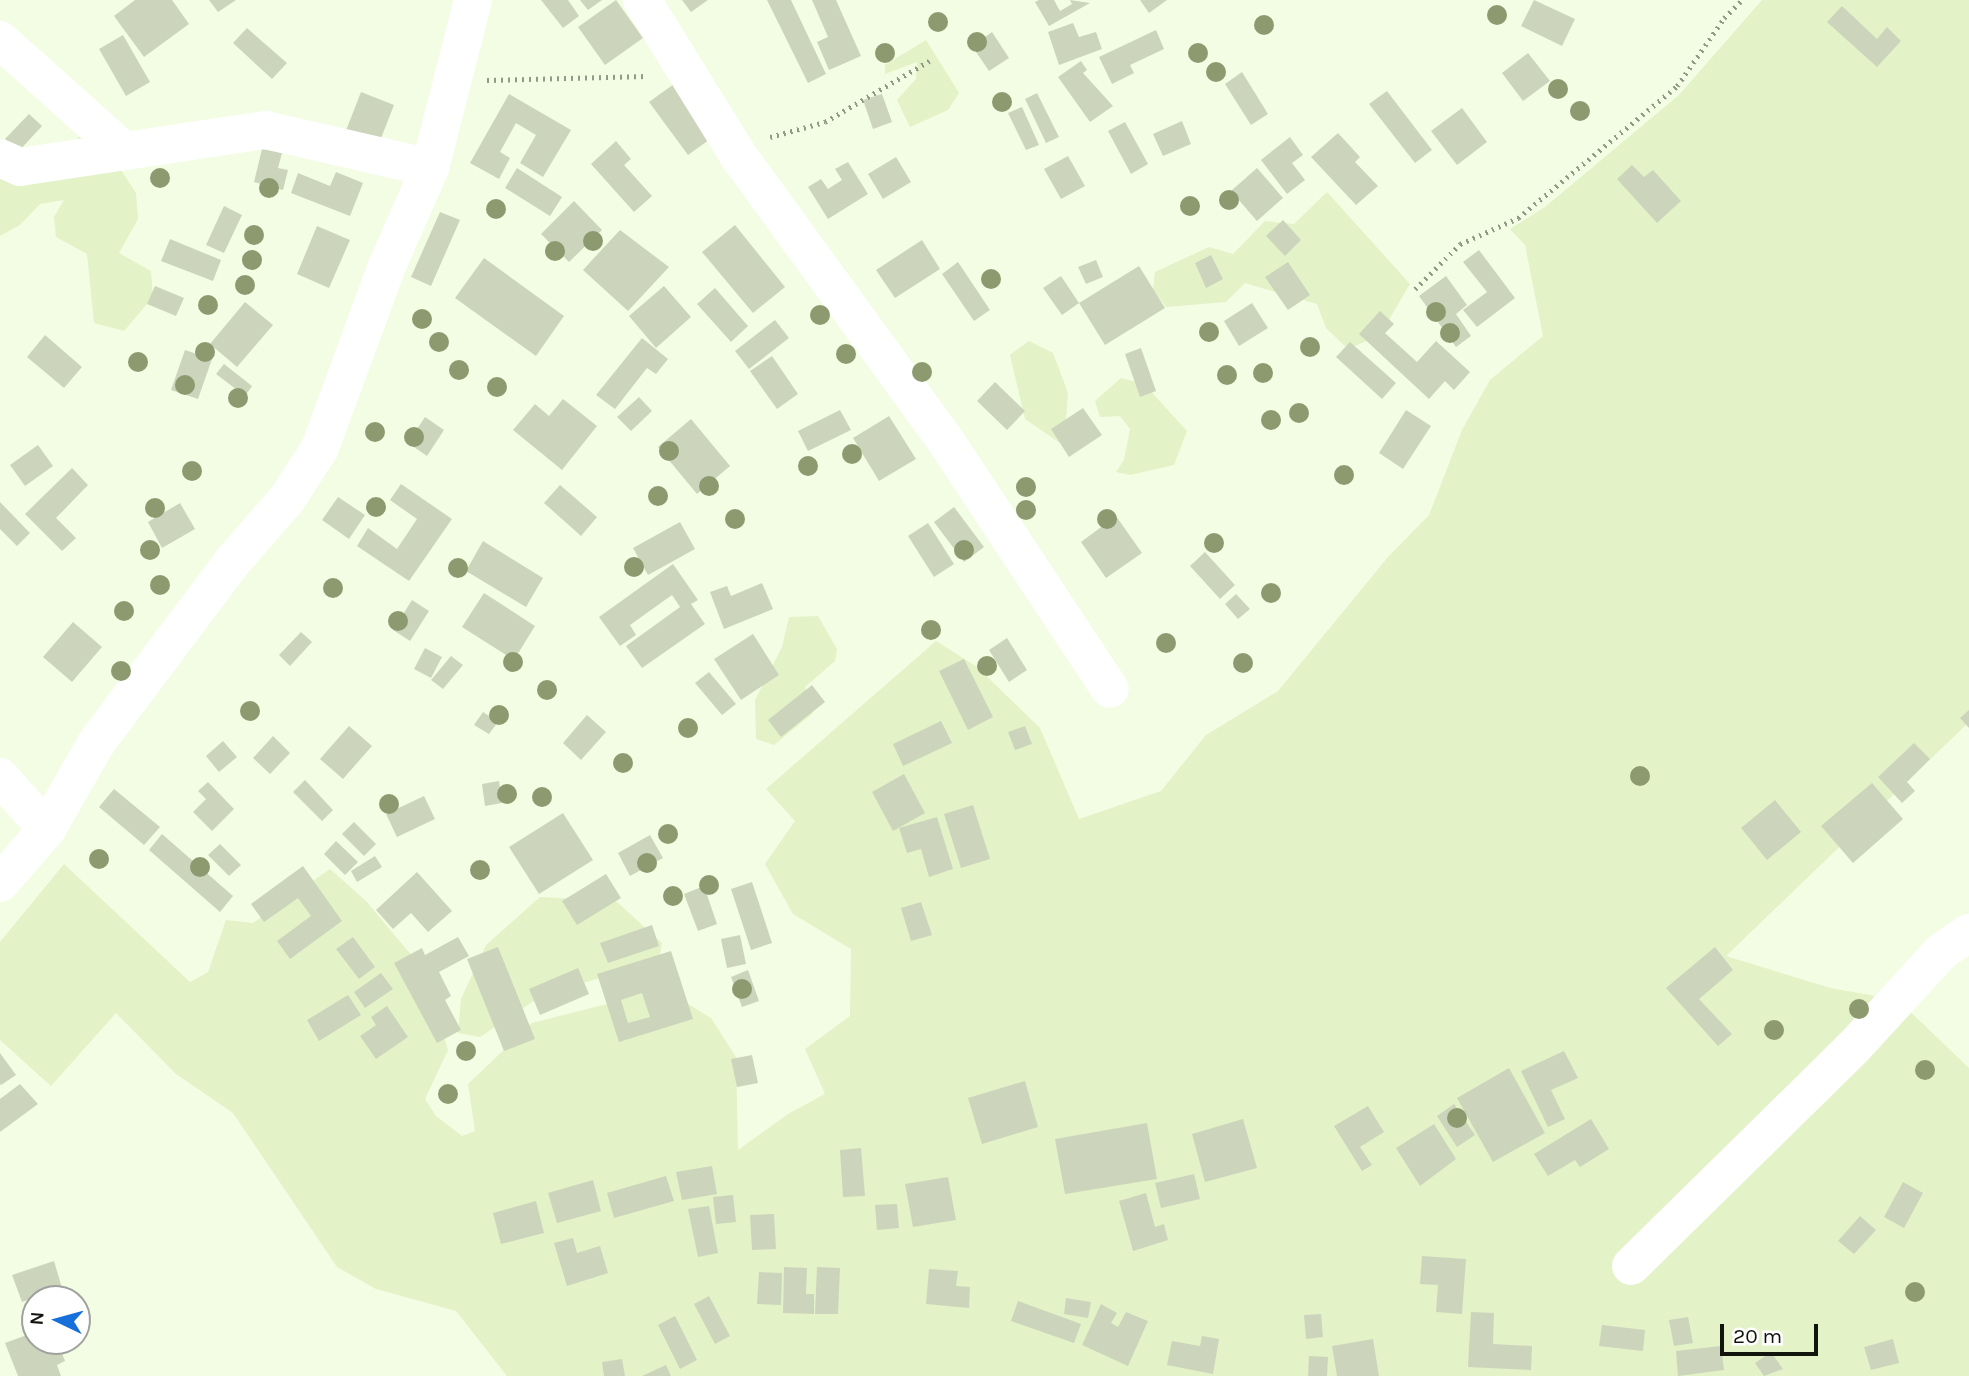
<!DOCTYPE html>
<style>
body{margin:0}
#map{position:relative;width:1969px;height:1376px;overflow:hidden;background:#f3fde3;font-family:Karla,sans-serif}
div>[style]{position:absolute}
.green>*{inset:0;background:#e3f2c7}
.building>*{inset:0;background:#ccd5bc}
.path>*{height:4.5px;margin-top:-2.25px;transform-origin:0;background:repeating-linear-gradient(90deg,#929986 0 2px,transparent 0 7px)}
.street>*{height:38px;margin:-19px;padding:0 19px;transform-origin:19px;border-radius:19px;background:#fff}
.trees>*{width:20px;height:20px;margin:-10px;border-radius:50%;background:#8d9a70}
span{translate:-50% -50%;white-space:nowrap;text-align:center;line-height:1.15;-webkit-text-stroke:6px #fff;paint-order:stroke}
.north{position:absolute;left:21px;top:1285px;width:70px;height:70px;box-sizing:border-box;background:#fff;border:2px solid #a0a19e;border-radius:50%;rotate:275deg;font-size:19px;font-weight:700;line-height:28px;text-align:center;color:#12150d}
.north::after{content:'';display:block;margin:auto;width:24px;height:32px;background:#176fd9;clip-path:polygon(50% 0,100% 100%,50% 72%,0 100%)}
.scale{position:absolute;left:1720px;top:1324px;width:98px;height:32px;box-sizing:border-box;border:4px solid #12150d;border-top:0;padding-left:9px;font-size:21px;line-height:24px;white-space:nowrap;color:#12150d;-webkit-text-stroke:5px #fff;paint-order:stroke}
</style>
<div id="map">
<div class="green">
<i style="clip-path:polygon(1762px 0,1969px 0,1969px 722px,1726px 956px,1830px 988px,1898px 1000px,1969px 1068px,1969px 1376px,507px 1376px,456px 1311px,376px 1289px,337px 1267px,233px 1113px,176px 1074px,116px 1013px,51px 1086px,0 1040px,0 942px,64px 864px,190px 982px,208px 972px,226px 920px,253px 923px,330px 869px,366px 901px,423px 969px,448px 1050px,425px 1099px,436px 1116px,462px 1136px,475px 1131px,468px 1084px,532px 1023px,607px 1004px,607px 976px,544px 994px,480px 1037px,458px 1033px,461px 999px,486px 945px,540px 897px,616px 901px,662px 943px,655px 984px,711px 1018px,736px 1057px,738px 1150px,788px 1114px,825px 1094px,805px 1049px,850px 1016px,851px 949px,793px 914px,765px 864px,795px 821px,766px 789px,936px 641px,977px 667px,1040px 728px,1079px 819px,1161px 791px,1206px 735px,1278px 691px,1388px 557px,1429px 515px,1462px 430px,1490px 380px,1543px 336px,1525px 245px,1510px 229px,1545px 207px,1679px 95px)"></i>
<i style="clip-path:polygon(926px 40px,959px 93px,948px 110px,910px 127px,897px 100px,916px 79px,917px 62px,885px 74px,885px 65px)"></i>
<i style="clip-path:polygon(86px 128px,101px 140px,136px 193px,138px 219px,119px 253px,151px 271px,153px 297px,124px 331px,94px 323px,87px 254px,56px 237px,54px 217px,64px 200px,40px 204px,20px 225px,0 236px,0 146px,62px 158px)"></i>
<i style="clip-path:polygon(1327px 192px,1410px 284px,1380px 335px,1348px 349px,1326px 328px,1317px 304px,1245px 283px,1226px 302px,1166px 307px,1153px 289px,1155px 272px,1209px 247px,1233px 254px,1265px 221px,1294px 224px)"></i>
<i style="clip-path:polygon(1029px 341px,1053px 353px,1068px 393px,1065px 433px,1060px 443px,1025px 419px,1010px 355px)"></i>
<i style="clip-path:polygon(1121px 378px,1144px 384px,1187px 431px,1174px 465px,1130px 475px,1116px 472px,1124px 460px,1130px 429px,1120px 416px,1100px 417px,1095px 401px)"></i>
<i style="clip-path:polygon(818px 616px,837px 649px,835px 661px,805px 687px,813px 713px,774px 745px,756px 739px,755px 700px,782px 647px,789px 617px)"></i>
</div>
<div class="building">
<i style="clip-path:polygon(135px 0,172px 0,189px 24px,144px 57px,114px 16px)"></i>
<i style="clip-path:polygon(209px 0,236px 0,218px 12px)"></i>
<i style="clip-path:polygon(541px 0,568px 0,579px 16px,563px 28px)"></i>
<i style="clip-path:polygon(580px 0,602px 0,588px 10px)"></i>
<i style="clip-path:polygon(616px 0,643px 38px,605px 65px,578px 27px)"></i>
<i style="clip-path:polygon(682px 0,708px 0,691px 12px)"></i>
<i style="clip-path:polygon(767px 0,791px 0,826px 74px,808px 83px)"></i>
<i style="clip-path:polygon(812px 0,836px 0,861px 56px,829px 70px,817px 42px,828px 37px)"></i>
<i style="clip-path:polygon(1039px 0,1054px 0,1060px 11px,1072px 4px,1070px 0,1090px 3px,1049px 26px,1035px 2px)"></i>
<i style="clip-path:polygon(1140px 0,1167px 0,1149px 13px)"></i>
<i style="clip-path:polygon(1534px 0,1575px 19px,1562px 46px,1521px 26px)"></i>
<i style="clip-path:polygon(1842px 6px,1877px 39px,1887px 27px,1901px 41px,1877px 67px,1827px 22px)"></i>
<i style="clip-path:polygon(1073px 23px,1079px 37px,1096px 32px,1102px 49px,1059px 65px,1048px 32px)"></i>
<i style="clip-path:polygon(247px 28px,287px 63px,272px 79px,233px 43px)"></i>
<i style="clip-path:polygon(1156px 30px,1164px 49px,1130px 65px,1134px 73px,1112px 84px,1099px 57px)"></i>
<i style="clip-path:polygon(992px 32px,1009px 58px,989px 71px,972px 46px)"></i>
<i style="clip-path:polygon(123px 35px,150px 82px,126px 96px,99px 49px)"></i>
<i style="clip-path:polygon(1528px 53px,1550px 81px,1523px 101px,1502px 73px)"></i>
<i style="clip-path:polygon(1081px 61px,1087px 70px,1083px 73px,1113px 106px,1090px 122px,1058px 77px)"></i>
<i style="clip-path:polygon(1242px 72px,1268px 114px,1251px 125px,1225px 84px)"></i>
<i style="clip-path:polygon(674px 84px,713px 137px,688px 155px,649px 102px)"></i>
<i style="clip-path:polygon(1387px 91px,1432px 150px,1415px 163px,1369px 104px)"></i>
<i style="clip-path:polygon(361px 92px,394px 105px,378px 146px,345px 133px)"></i>
<i style="clip-path:polygon(1037px 93px,1059px 137px,1046px 143px,1025px 99px)"></i>
<i style="clip-path:polygon(509px 94px,571px 130px,543px 177px,520px 163px,536px 135px,516px 123px,500px 152px,510px 158px,499px 179px,470px 163px)"></i>
<i style="clip-path:polygon(882px 94px,892px 122px,873px 129px,863px 100px)"></i>
<i style="clip-path:polygon(1022px 107px,1039px 145px,1026px 150px,1008px 113px)"></i>
<i style="clip-path:polygon(1462px 108px,1487px 142px,1457px 165px,1431px 131px)"></i>
<i style="clip-path:polygon(29px 114px,42px 126px,19px 151px,5px 139px)"></i>
<i style="clip-path:polygon(1182px 121px,1191px 144px,1163px 156px,1153px 134px)"></i>
<i style="clip-path:polygon(1125px 122px,1148px 164px,1131px 174px,1108px 131px)"></i>
<i style="clip-path:polygon(1338px 133px,1360px 157px,1355px 162px,1378px 186px,1356px 205px,1311px 157px)"></i>
<i style="clip-path:polygon(1290px 137px,1303px 155px,1292px 163px,1305px 180px,1287px 194px,1261px 160px)"></i>
<i style="clip-path:polygon(616px 141px,631px 159px,624px 165px,652px 196px,634px 212px,591px 164px)"></i>
<i style="clip-path:polygon(262px 149px,282px 153px,278px 168px,288px 170px,283px 190px,254px 182px)"></i>
<i style="clip-path:polygon(1068px 156px,1085px 186px,1061px 199px,1044px 169px)"></i>
<i style="clip-path:polygon(896px 157px,911px 182px,883px 199px,868px 174px)"></i>
<i style="clip-path:polygon(848px 162px,868px 194px,828px 219px,808px 187px,821px 179px,828px 189px,842px 180px,835px 169px)"></i>
<i style="clip-path:polygon(1632px 165px,1644px 177px,1653px 170px,1681px 201px,1657px 223px,1617px 179px)"></i>
<i style="clip-path:polygon(517px 168px,562px 197px,550px 216px,505px 188px)"></i>
<i style="clip-path:polygon(1257px 168px,1283px 198px,1257px 221px,1231px 191px)"></i>
<i style="clip-path:polygon(336px 172px,363px 183px,350px 216px,291px 193px,298px 173px,330px 186px)"></i>
<i style="clip-path:polygon(574px 201px,602px 230px,569px 262px,541px 234px)"></i>
<i style="clip-path:polygon(224px 206px,242px 215px,224px 253px,206px 245px)"></i>
<i style="clip-path:polygon(440px 212px,460px 220px,431px 286px,411px 277px)"></i>
<i style="clip-path:polygon(1283px 220px,1301px 240px,1285px 256px,1266px 236px)"></i>
<i style="clip-path:polygon(735px 225px,785px 287px,753px 313px,702px 252px)"></i>
<i style="clip-path:polygon(317px 226px,350px 240px,329px 288px,297px 274px)"></i>
<i style="clip-path:polygon(620px 230px,669px 267px,628px 311px,583px 270px)"></i>
<i style="clip-path:polygon(170px 239px,221px 260px,213px 281px,161px 261px)"></i>
<i style="clip-path:polygon(922px 240px,940px 269px,895px 298px,876px 270px)"></i>
<i style="clip-path:polygon(1479px 250px,1515px 298px,1477px 327px,1463px 310px,1487px 292px,1463px 262px)"></i>
<i style="clip-path:polygon(1211px 255px,1223px 279px,1206px 288px,1195px 263px)"></i>
<i style="clip-path:polygon(484px 258px,564px 316px,536px 356px,455px 298px)"></i>
<i style="clip-path:polygon(1096px 260px,1103px 277px,1086px 284px,1078px 267px)"></i>
<i style="clip-path:polygon(958px 262px,990px 310px,974px 321px,942px 274px)"></i>
<i style="clip-path:polygon(1288px 262px,1310px 295px,1288px 310px,1265px 277px)"></i>
<i style="clip-path:polygon(1139px 266px,1165px 308px,1105px 345px,1079px 303px)"></i>
<i style="clip-path:polygon(1061px 276px,1079px 303px,1062px 315px,1043px 288px)"></i>
<i style="clip-path:polygon(1446px 276px,1467px 305px,1456px 314px,1471px 336px,1456px 347px,1419px 296px)"></i>
<i style="clip-path:polygon(155px 286px,184px 298px,176px 316px,147px 304px)"></i>
<i style="clip-path:polygon(664px 286px,691px 317px,656px 348px,629px 316px)"></i>
<i style="clip-path:polygon(715px 288px,748px 326px,731px 342px,697px 304px)"></i>
<i style="clip-path:polygon(245px 302px,273px 325px,237px 367px,210px 344px)"></i>
<i style="clip-path:polygon(1252px 303px,1268px 328px,1239px 346px,1224px 321px)"></i>
<i style="clip-path:polygon(1380px 311px,1394px 324px,1385px 333px,1417px 362px,1436px 341px,1470px 372px,1454px 390px,1445px 381px,1429px 399px,1359px 334px)"></i>
<i style="clip-path:polygon(775px 320px,789px 338px,749px 369px,735px 351px)"></i>
<i style="clip-path:polygon(45px 335px,82px 367px,64px 388px,27px 357px)"></i>
<i style="clip-path:polygon(642px 338px,668px 359px,656px 374px,647px 368px,615px 409px,596px 395px)"></i>
<i style="clip-path:polygon(1350px 342px,1396px 383px,1382px 399px,1336px 357px)"></i>
<i style="clip-path:polygon(1141px 348px,1156px 391px,1140px 397px,1125px 354px)"></i>
<i style="clip-path:polygon(185px 350px,212px 359px,198px 399px,171px 390px)"></i>
<i style="clip-path:polygon(772px 356px,798px 394px,777px 409px,750px 371px)"></i>
<i style="clip-path:polygon(224px 364px,252px 386px,245px 396px,216px 374px)"></i>
<i style="clip-path:polygon(995px 382px,1025px 411px,1007px 430px,977px 401px)"></i>
<i style="clip-path:polygon(639px 397px,652px 411px,631px 431px,617px 417px)"></i>
<i style="clip-path:polygon(563px 399px,597px 426px,562px 470px,513px 430px,535px 404px,549px 416px)"></i>
<i style="clip-path:polygon(1083px 408px,1102px 435px,1069px 457px,1051px 429px)"></i>
<i style="clip-path:polygon(840px 410px,851px 430px,808px 451px,798px 431px)"></i>
<i style="clip-path:polygon(1406px 410px,1431px 426px,1403px 469px,1379px 453px)"></i>
<i style="clip-path:polygon(889px 416px,916px 459px,879px 481px,853px 438px)"></i>
<i style="clip-path:polygon(425px 417px,444px 430px,427px 456px,408px 443px)"></i>
<i style="clip-path:polygon(691px 419px,730px 466px,697px 494px,658px 447px)"></i>
<i style="clip-path:polygon(38px 445px,53px 466px,25px 486px,10px 465px)"></i>
<i style="clip-path:polygon(72px 468px,88px 485px,56px 518px,76px 538px,62px 551px,25px 514px)"></i>
<i style="clip-path:polygon(401px 484px,452px 519px,409px 581px,357px 546px,368px 528px,397px 549px,417px 519px,390px 500px)"></i>
<i style="clip-path:polygon(560px 485px,597px 517px,581px 536px,544px 503px)"></i>
<i style="clip-path:polygon(338px 497px,365px 515px,349px 539px,322px 520px)"></i>
<i style="clip-path:polygon(0 502px,30px 533px,17px 546px,0 529px)"></i>
<i style="clip-path:polygon(180px 503px,195px 529px,162px 548px,148px 522px)"></i>
<i style="clip-path:polygon(954px 507px,984px 547px,964px 562px,934px 522px)"></i>
<i style="clip-path:polygon(1116px 516px,1142px 553px,1106px 578px,1081px 542px)"></i>
<i style="clip-path:polygon(680px 522px,695px 549px,648px 575px,633px 548px)"></i>
<i style="clip-path:polygon(928px 523px,954px 564px,934px 577px,908px 536px)"></i>
<i style="clip-path:polygon(483px 541px,543px 578px,526px 607px,466px 571px)"></i>
<i style="clip-path:polygon(1205px 552px,1235px 585px,1220px 599px,1190px 566px)"></i>
<i style="clip-path:polygon(673px 564px,698px 600px,691px 604px,705px 624px,642px 668px,626px 646px,680px 607px,672px 595px,630px 625px,636px 635px,620px 646px,599px 617px)"></i>
<i style="clip-path:polygon(762px 583px,773px 609px,724px 629px,710px 592px,727px 586px,731px 596px)"></i>
<i style="clip-path:polygon(484px 593px,535px 626px,514px 660px,462px 627px)"></i>
<i style="clip-path:polygon(1236px 594px,1250px 609px,1238px 619px,1225px 604px)"></i>
<i style="clip-path:polygon(412px 600px,429px 611px,410px 641px,393px 630px)"></i>
<i style="clip-path:polygon(73px 622px,102px 647px,72px 682px,43px 657px)"></i>
<i style="clip-path:polygon(301px 632px,312px 642px,290px 666px,279px 655px)"></i>
<i style="clip-path:polygon(753px 634px,779px 675px,741px 700px,714px 659px)"></i>
<i style="clip-path:polygon(1007px 638px,1027px 670px,1009px 682px,989px 650px)"></i>
<i style="clip-path:polygon(425px 648px,442px 657px,431px 678px,414px 669px)"></i>
<i style="clip-path:polygon(451px 656px,463px 665px,443px 689px,431px 680px)"></i>
<i style="clip-path:polygon(964px 659px,993px 717px,968px 730px,939px 671px)"></i>
<i style="clip-path:polygon(709px 672px,736px 704px,722px 715px,695px 683px)"></i>
<i style="clip-path:polygon(812px 685px,825px 702px,781px 737px,768px 720px)"></i>
<i style="clip-path:polygon(1969px 710px,1969px 728px,1960px 718px)"></i>
<i style="clip-path:polygon(483px 712px,498px 722px,489px 734px,474px 725px)"></i>
<i style="clip-path:polygon(587px 715px,606px 732px,581px 760px,563px 743px)"></i>
<i style="clip-path:polygon(941px 721px,952px 743px,903px 766px,893px 744px)"></i>
<i style="clip-path:polygon(349px 726px,372px 746px,343px 779px,320px 759px)"></i>
<i style="clip-path:polygon(1025px 726px,1032px 744px,1015px 750px,1008px 732px)"></i>
<i style="clip-path:polygon(273px 736px,290px 753px,270px 774px,253px 758px)"></i>
<i style="clip-path:polygon(223px 741px,237px 757px,219px 772px,206px 756px)"></i>
<i style="clip-path:polygon(1914px 743px,1930px 759px,1907px 782px,1915px 791px,1902px 803px,1878px 777px)"></i>
<i style="clip-path:polygon(904px 774px,925px 813px,893px 831px,872px 792px)"></i>
<i style="clip-path:polygon(305px 780px,333px 810px,322px 821px,293px 792px)"></i>
<i style="clip-path:polygon(499px 781px,502px 803px,485px 806px,482px 784px)"></i>
<i style="clip-path:polygon(208px 782px,234px 809px,212px 831px,193px 812px,206px 799px,198px 791px)"></i>
<i style="clip-path:polygon(1872px 783px,1903px 819px,1853px 863px,1821px 826px)"></i>
<i style="clip-path:polygon(114px 789px,160px 827px,144px 845px,99px 807px)"></i>
<i style="clip-path:polygon(424px 796px,435px 819px,397px 837px,386px 814px)"></i>
<i style="clip-path:polygon(1775px 800px,1801px 832px,1767px 860px,1741px 828px)"></i>
<i style="clip-path:polygon(973px 805px,990px 859px,961px 868px,944px 814px)"></i>
<i style="clip-path:polygon(563px 813px,593px 860px,539px 894px,509px 847px)"></i>
<i style="clip-path:polygon(937px 817px,953px 869px,929px 877px,921px 849px,907px 853px,899px 828px)"></i>
<i style="clip-path:polygon(354px 822px,376px 844px,364px 856px,342px 834px)"></i>
<i style="clip-path:polygon(162px 834px,233px 896px,220px 912px,149px 850px)"></i>
<i style="clip-path:polygon(650px 835px,663px 858px,630px 876px,618px 853px)"></i>
<i style="clip-path:polygon(336px 841px,358px 862px,345px 875px,324px 854px)"></i>
<i style="clip-path:polygon(220px 844px,241px 865px,229px 876px,208px 855px)"></i>
<i style="clip-path:polygon(375px 856px,382px 867px,357px 882px,351px 871px)"></i>
<i style="clip-path:polygon(303px 866px,342px 921px,290px 959px,277px 941px,311px 916px,298px 898px,264px 922px,251px 904px)"></i>
<i style="clip-path:polygon(417px 872px,452px 911px,428px 932px,411px 913px,393px 929px,376px 910px)"></i>
<i style="clip-path:polygon(606px 874px,621px 898px,577px 925px,562px 901px)"></i>
<i style="clip-path:polygon(752px 882px,772px 943px,751px 950px,731px 889px)"></i>
<i style="clip-path:polygon(704px 886px,717px 924px,698px 931px,684px 894px)"></i>
<i style="clip-path:polygon(921px 902px,932px 935px,911px 941px,901px 908px)"></i>
<i style="clip-path:polygon(652px 925px,659px 946px,608px 963px,600px 943px)"></i>
<i style="clip-path:polygon(740px 935px,746px 964px,727px 968px,721px 939px)"></i>
<i style="clip-path:polygon(353px 937px,375px 967px,359px 979px,336px 949px)"></i>
<i style="clip-path:polygon(458px 937px,469px 956px,439px 972px,451px 996px,445px 1000px,461px 1030px,437px 1043px,394px 963px,422px 948px,425px 955px)"></i>
<i style="clip-path:polygon(498px 947px,535px 1039px,504px 1051px,467px 959px)"></i>
<i style="clip-path:polygon(1715px 947px,1733px 970px,1699px 999px,1732px 1034px,1718px 1046px,1666px 988px)"></i>
<i style="clip-path:polygon(evenodd,671px 951px,693px 1019px,619px 1042px,597px 974px,671px 951px,642px 993px,650px 1017px,628px 1023px,621px 1000px,642px 993px)"></i>
<i style="clip-path:polygon(578px 968px,589px 994px,540px 1015px,529px 989px)"></i>
<i style="clip-path:polygon(748px 970px,759px 1001px,742px 1007px,731px 977px)"></i>
<i style="clip-path:polygon(381px 973px,393px 989px,365px 1008px,354px 992px)"></i>
<i style="clip-path:polygon(348px 995px,361px 1015px,319px 1041px,307px 1020px)"></i>
<i style="clip-path:polygon(387px 1006px,408px 1037px,376px 1059px,360px 1036px,376px 1025px,371px 1017px)"></i>
<i style="clip-path:polygon(1564px 1051px,1578px 1078px,1551px 1090px,1565px 1119px,1548px 1127px,1521px 1071px)"></i>
<i style="clip-path:polygon(0 1053px,16px 1075px,1px 1085px,0 1084px)"></i>
<i style="clip-path:polygon(752px 1055px,758px 1083px,737px 1087px,731px 1059px)"></i>
<i style="clip-path:polygon(1509px 1068px,1545px 1133px,1493px 1162px,1457px 1098px)"></i>
<i style="clip-path:polygon(1025px 1081px,1038px 1127px,982px 1144px,968px 1098px)"></i>
<i style="clip-path:polygon(20px 1084px,38px 1104px,0 1132px,0 1099px)"></i>
<i style="clip-path:polygon(1454px 1104px,1475px 1135px,1457px 1147px,1437px 1116px)"></i>
<i style="clip-path:polygon(1368px 1106px,1384px 1132px,1360px 1147px,1372px 1165px,1362px 1171px,1334px 1126px)"></i>
<i style="clip-path:polygon(1243px 1119px,1257px 1168px,1205px 1182px,1192px 1134px)"></i>
<i style="clip-path:polygon(1591px 1119px,1609px 1149px,1580px 1167px,1575px 1160px,1548px 1176px,1534px 1154px)"></i>
<i style="clip-path:polygon(1147px 1123px,1157px 1179px,1065px 1194px,1055px 1139px)"></i>
<i style="clip-path:polygon(1434px 1124px,1456px 1159px,1420px 1186px,1396px 1148px)"></i>
<i style="clip-path:polygon(861px 1148px,865px 1196px,843px 1197px,840px 1150px)"></i>
<i style="clip-path:polygon(712px 1166px,717px 1194px,682px 1200px,676px 1172px)"></i>
<i style="clip-path:polygon(1194px 1174px,1200px 1199px,1161px 1208px,1155px 1183px)"></i>
<i style="clip-path:polygon(666px 1176px,674px 1201px,614px 1218px,607px 1193px)"></i>
<i style="clip-path:polygon(948px 1177px,956px 1220px,913px 1227px,905px 1184px)"></i>
<i style="clip-path:polygon(593px 1180px,601px 1211px,557px 1223px,548px 1193px)"></i>
<i style="clip-path:polygon(1903px 1182px,1923px 1193px,1904px 1228px,1884px 1217px)"></i>
<i style="clip-path:polygon(1146px 1193px,1155px 1227px,1164px 1224px,1168px 1240px,1133px 1251px,1119px 1201px)"></i>
<i style="clip-path:polygon(733px 1195px,736px 1222px,716px 1224px,713px 1197px)"></i>
<i style="clip-path:polygon(536px 1201px,544px 1233px,501px 1244px,493px 1213px)"></i>
<i style="clip-path:polygon(897px 1204px,899px 1228px,877px 1230px,875px 1205px)"></i>
<i style="clip-path:polygon(709px 1206px,718px 1253px,698px 1257px,688px 1209px)"></i>
<i style="clip-path:polygon(774px 1214px,776px 1249px,752px 1250px,750px 1215px)"></i>
<i style="clip-path:polygon(1860px 1216px,1876px 1230px,1854px 1254px,1838px 1241px)"></i>
<i style="clip-path:polygon(573px 1238px,577px 1253px,600px 1246px,608px 1273px,567px 1286px,554px 1243px)"></i>
<i style="clip-path:polygon(1422px 1256px,1466px 1259px,1462px 1314px,1436px 1312px,1438px 1285px,1420px 1284px)"></i>
<i style="clip-path:polygon(54px 1261px,62px 1288px,22px 1302px,12px 1275px)"></i>
<i style="clip-path:polygon(784px 1267px,807px 1268px,806px 1294px,814px 1294px,814px 1314px,783px 1313px)"></i>
<i style="clip-path:polygon(817px 1267px,840px 1268px,838px 1314px,815px 1314px)"></i>
<i style="clip-path:polygon(929px 1269px,958px 1271px,956px 1286px,970px 1287px,969px 1308px,926px 1304px)"></i>
<i style="clip-path:polygon(759px 1272px,782px 1273px,781px 1305px,757px 1304px)"></i>
<i style="clip-path:polygon(709px 1296px,730px 1336px,715px 1344px,694px 1304px)"></i>
<i style="clip-path:polygon(1066px 1298px,1091px 1302px,1088px 1318px,1064px 1314px)"></i>
<i style="clip-path:polygon(1018px 1301px,1081px 1324px,1074px 1343px,1011px 1321px)"></i>
<i style="clip-path:polygon(1101px 1304px,1117px 1313px,1111px 1323px,1118px 1327px,1126px 1312px,1148px 1321px,1128px 1366px,1082px 1345px)"></i>
<i style="clip-path:polygon(1471px 1312px,1494px 1313px,1493px 1344px,1532px 1346px,1531px 1370px,1468px 1367px)"></i>
<i style="clip-path:polygon(1321px 1314px,1323px 1337px,1306px 1339px,1304px 1315px)"></i>
<i style="clip-path:polygon(675px 1316px,697px 1360px,680px 1369px,658px 1325px)"></i>
<i style="clip-path:polygon(1688px 1317px,1693px 1343px,1674px 1346px,1669px 1320px)"></i>
<i style="clip-path:polygon(1602px 1325px,1645px 1330px,1643px 1351px,1599px 1346px)"></i>
<i style="clip-path:polygon(35px 1332px,35px 1341px,57px 1341px,65px 1361px,57px 1365px,61px 1376px,18px 1376px,5px 1343px)"></i>
<i style="clip-path:polygon(1202px 1336px,1219px 1339px,1213px 1374px,1167px 1365px,1172px 1341px,1200px 1346px)"></i>
<i style="clip-path:polygon(1373px 1339px,1379px 1376px,1337px 1376px,1332px 1346px)"></i>
<i style="clip-path:polygon(1893px 1339px,1899px 1363px,1871px 1370px,1864px 1347px)"></i>
<i style="clip-path:polygon(1721px 1346px,1724px 1370px,1678px 1376px,1676px 1351px)"></i>
<i style="clip-path:polygon(1771px 1352px,1783px 1369px,1764px 1376px,1755px 1363px)"></i>
<i style="clip-path:polygon(1309px 1356px,1328px 1357px,1327px 1376px,1308px 1376px)"></i>
<i style="clip-path:polygon(622px 1359px,625px 1376px,604px 1376px,602px 1362px)"></i>
<i style="clip-path:polygon(666px 1365px,671px 1376px,642px 1376px)"></i>
</div>
<div class="path">
<i style="left:487px;top:80px;width:160px;rotate:-1.4deg"></i>
<i style="left:770px;top:137px;width:57px;rotate:-15.3deg"></i>
<i style="left:825px;top:122px;width:121px;rotate:-30.4deg"></i>
<i style="left:1415px;top:289px;width:64px;rotate:-45deg"></i>
<i style="left:1460px;top:244px;width:64px;rotate:-24.1deg"></i>
<i style="left:1518px;top:218px;width:207px;rotate:-39.7deg"></i>
<i style="left:1677px;top:86px;width:83px;rotate:-55.3deg"></i>
<i style="left:1724px;top:18px;width:25px;rotate:-45deg"></i>
</div>
<div class="street">
<i style="left:642px;top:0;width:182px;rotate:58.2deg"></i>
<i style="left:738px;top:155px;width:349px;rotate:54deg"></i>
<i style="left:943px;top:437px;width:302px;rotate:56.5deg"></i>
<i style="left:0;top:40px;width:165px;rotate:41.8deg"></i>
<i style="left:0;top:158px;width:22px;rotate:24deg"></i>
<i style="left:20px;top:167px;width:249px;rotate:-8.6deg"></i>
<i style="left:266px;top:130px;width:168px;rotate:13deg"></i>
<i style="left:0;top:777px;width:70px;rotate:47.9deg"></i>
<i style="left:0;top:883px;width:72px;rotate:-49deg"></i>
<i style="left:47px;top:829px;width:100px;rotate:-60.1deg"></i>
<i style="left:97px;top:742px;width:225px;rotate:-53.1deg"></i>
<i style="left:232px;top:562px;width:84px;rotate:-48.9deg"></i>
<i style="left:287px;top:499px;width:61px;rotate:-57.1deg"></i>
<i style="left:320px;top:448px;width:194px;rotate:-69.8deg"></i>
<i style="left:387px;top:266px;width:107px;rotate:-66.3deg"></i>
<i style="left:430px;top:168px;width:173px;rotate:-75.6deg"></i>
<i style="left:1631px;top:1266px;width:313px;rotate:-44.5deg"></i>
<i style="left:1854px;top:1047px;width:130px;rotate:-47.5deg"></i>
<i style="left:1942px;top:951px;width:32px;rotate:-34deg"></i>
</div>
<div class="trees">
<i style="left:1497px;top:15px"></i>
<i style="left:938px;top:22px"></i>
<i style="left:1264px;top:25px"></i>
<i style="left:977px;top:42px"></i>
<i style="left:885px;top:53px"></i>
<i style="left:1198px;top:53px"></i>
<i style="left:1216px;top:72px"></i>
<i style="left:1558px;top:89px"></i>
<i style="left:1002px;top:102px"></i>
<i style="left:1580px;top:111px"></i>
<i style="left:160px;top:178px"></i>
<i style="left:269px;top:188px"></i>
<i style="left:1229px;top:200px"></i>
<i style="left:1190px;top:206px"></i>
<i style="left:496px;top:209px"></i>
<i style="left:254px;top:235px"></i>
<i style="left:593px;top:241px"></i>
<i style="left:555px;top:251px"></i>
<i style="left:252px;top:260px"></i>
<i style="left:991px;top:279px"></i>
<i style="left:245px;top:285px"></i>
<i style="left:208px;top:305px"></i>
<i style="left:1436px;top:312px"></i>
<i style="left:820px;top:315px"></i>
<i style="left:422px;top:319px"></i>
<i style="left:1209px;top:332px"></i>
<i style="left:1450px;top:333px"></i>
<i style="left:439px;top:342px"></i>
<i style="left:1310px;top:347px"></i>
<i style="left:205px;top:352px"></i>
<i style="left:846px;top:354px"></i>
<i style="left:138px;top:362px"></i>
<i style="left:459px;top:370px"></i>
<i style="left:922px;top:372px"></i>
<i style="left:1263px;top:373px"></i>
<i style="left:1227px;top:375px"></i>
<i style="left:185px;top:385px"></i>
<i style="left:497px;top:387px"></i>
<i style="left:238px;top:398px"></i>
<i style="left:1299px;top:413px"></i>
<i style="left:1271px;top:420px"></i>
<i style="left:375px;top:432px"></i>
<i style="left:414px;top:437px"></i>
<i style="left:669px;top:451px"></i>
<i style="left:852px;top:454px"></i>
<i style="left:808px;top:466px"></i>
<i style="left:192px;top:471px"></i>
<i style="left:1344px;top:475px"></i>
<i style="left:709px;top:486px"></i>
<i style="left:1026px;top:487px"></i>
<i style="left:658px;top:496px"></i>
<i style="left:376px;top:507px"></i>
<i style="left:155px;top:508px"></i>
<i style="left:1026px;top:510px"></i>
<i style="left:735px;top:519px"></i>
<i style="left:1107px;top:519px"></i>
<i style="left:1214px;top:543px"></i>
<i style="left:150px;top:550px"></i>
<i style="left:964px;top:550px"></i>
<i style="left:634px;top:567px"></i>
<i style="left:458px;top:568px"></i>
<i style="left:160px;top:585px"></i>
<i style="left:333px;top:588px"></i>
<i style="left:1271px;top:593px"></i>
<i style="left:124px;top:611px"></i>
<i style="left:398px;top:621px"></i>
<i style="left:931px;top:630px"></i>
<i style="left:1166px;top:643px"></i>
<i style="left:513px;top:662px"></i>
<i style="left:1243px;top:663px"></i>
<i style="left:987px;top:666px"></i>
<i style="left:121px;top:671px"></i>
<i style="left:547px;top:690px"></i>
<i style="left:250px;top:711px"></i>
<i style="left:499px;top:715px"></i>
<i style="left:688px;top:728px"></i>
<i style="left:623px;top:763px"></i>
<i style="left:1640px;top:776px"></i>
<i style="left:507px;top:794px"></i>
<i style="left:542px;top:797px"></i>
<i style="left:389px;top:804px"></i>
<i style="left:668px;top:834px"></i>
<i style="left:99px;top:859px"></i>
<i style="left:647px;top:863px"></i>
<i style="left:200px;top:867px"></i>
<i style="left:480px;top:870px"></i>
<i style="left:709px;top:885px"></i>
<i style="left:673px;top:896px"></i>
<i style="left:742px;top:989px"></i>
<i style="left:1859px;top:1009px"></i>
<i style="left:1774px;top:1030px"></i>
<i style="left:466px;top:1051px"></i>
<i style="left:1925px;top:1070px"></i>
<i style="left:448px;top:1094px"></i>
<i style="left:1457px;top:1118px"></i>
<i style="left:1915px;top:1292px"></i>
</div>
<div class="north">N</div>
<div class="scale">20 m</div>
</div>
